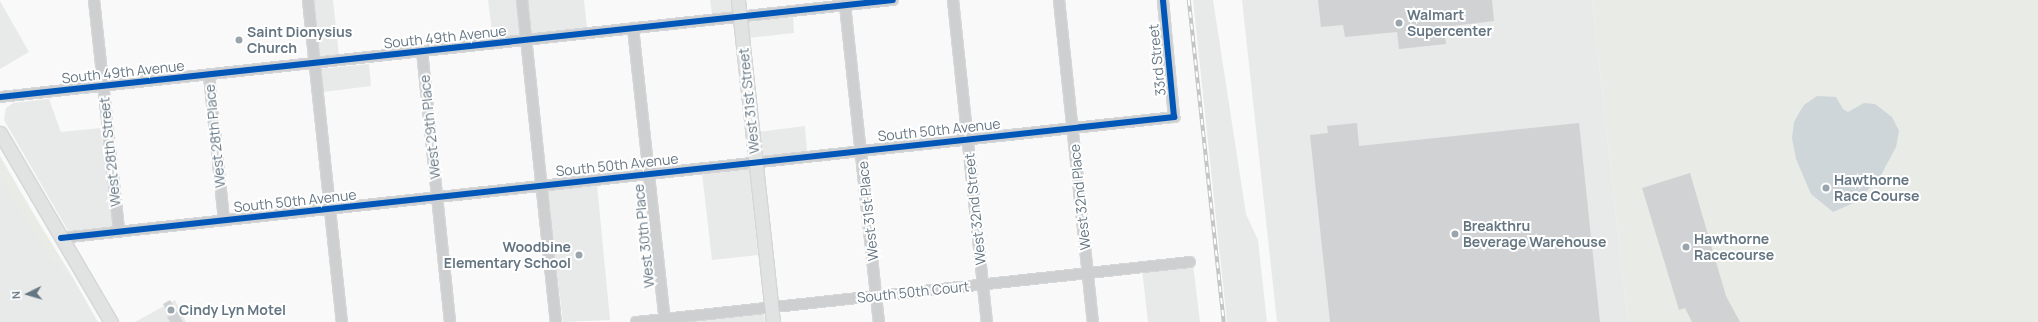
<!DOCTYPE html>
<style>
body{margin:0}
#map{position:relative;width:2038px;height:322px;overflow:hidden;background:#f9f9f9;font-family:Manrope,sans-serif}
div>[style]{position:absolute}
.built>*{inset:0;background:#e8e9e9}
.green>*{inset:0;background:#e8ebe6}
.water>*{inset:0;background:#ced6d9}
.building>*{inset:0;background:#d0d2d3}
.roads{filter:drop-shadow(1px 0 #d5d6d7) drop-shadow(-1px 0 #d5d6d7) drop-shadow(0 1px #d5d6d7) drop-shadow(0 -1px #d5d6d7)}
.minor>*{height:10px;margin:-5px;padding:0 5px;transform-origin:5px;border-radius:5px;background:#cecfd0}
.major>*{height:13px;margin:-6.5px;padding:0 6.5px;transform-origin:6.5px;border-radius:6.5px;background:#e1e2e2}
.rail>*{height:3.5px;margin-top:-1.75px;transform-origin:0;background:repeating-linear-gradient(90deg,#fff 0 6px,#c3c5c6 0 12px);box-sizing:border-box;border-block:1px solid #c3c5c6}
.cycleway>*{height:6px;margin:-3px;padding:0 3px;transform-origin:3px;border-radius:3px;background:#0057b8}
.dots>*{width:11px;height:11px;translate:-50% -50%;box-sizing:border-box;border:2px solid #fff;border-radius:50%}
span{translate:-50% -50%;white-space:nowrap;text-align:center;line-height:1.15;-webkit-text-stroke:4px #fff;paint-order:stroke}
.poi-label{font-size:14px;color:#657683;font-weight:700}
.left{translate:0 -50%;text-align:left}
.right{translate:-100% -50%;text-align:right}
.street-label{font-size:14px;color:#657683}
.north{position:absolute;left:8px;top:274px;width:40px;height:40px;-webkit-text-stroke:3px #fff;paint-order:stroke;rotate:265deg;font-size:11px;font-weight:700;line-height:16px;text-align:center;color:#657683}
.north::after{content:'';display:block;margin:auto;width:14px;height:18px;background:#657683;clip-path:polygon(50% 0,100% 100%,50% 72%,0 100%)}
</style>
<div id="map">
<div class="built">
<i style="clip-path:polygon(312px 0,333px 0,339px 56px,318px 58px)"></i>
<i style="clip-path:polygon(488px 0,517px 0,521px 35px,493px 39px)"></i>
<i style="clip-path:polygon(526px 0,584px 0,587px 28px,530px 35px)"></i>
<i style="clip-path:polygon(710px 0,731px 0,732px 12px,712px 14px)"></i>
<i style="clip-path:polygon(1193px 0,1213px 0,1246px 214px,1258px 240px,1267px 322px,1227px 322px)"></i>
<i style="clip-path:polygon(1242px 0,1592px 0,1628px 322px,1277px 322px)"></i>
<i style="clip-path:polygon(0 1px,29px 52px,0 69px)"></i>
<i style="clip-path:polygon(793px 16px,794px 33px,748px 38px,746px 21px)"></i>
<i style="clip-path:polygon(369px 64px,371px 86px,323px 92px,320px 69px)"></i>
<i style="clip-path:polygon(49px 99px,61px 132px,101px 128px,113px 229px,70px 234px,4px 120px,6px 108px,13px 103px)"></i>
<i style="clip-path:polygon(805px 126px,807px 152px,761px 157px,758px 132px)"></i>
<i style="clip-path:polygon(749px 167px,758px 255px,712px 260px,702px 173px)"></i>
<i style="clip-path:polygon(0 176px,53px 260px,56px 259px,73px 278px,98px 322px,0 322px)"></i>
<i style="clip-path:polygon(597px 184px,610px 320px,563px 322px,547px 189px)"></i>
<i style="clip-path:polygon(1193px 264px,1200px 322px,1148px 322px,1142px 269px)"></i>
<i style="clip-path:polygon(175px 300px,186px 322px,135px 322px)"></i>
<i style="clip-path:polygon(764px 313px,765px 322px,685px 322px)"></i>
</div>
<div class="green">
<i style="clip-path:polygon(1592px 0,2038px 0,2038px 322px,1628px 322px)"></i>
<i style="clip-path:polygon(0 156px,36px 218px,73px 278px,56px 259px,53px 260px,20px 210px,0 176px)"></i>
</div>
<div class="water">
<i style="clip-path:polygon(1817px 96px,1836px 97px,1843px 109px,1848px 112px,1864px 103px,1875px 104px,1892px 117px,1899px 131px,1896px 147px,1881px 175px,1858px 201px,1833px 212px,1811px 194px,1796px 159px,1792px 138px,1794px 122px,1799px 113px,1804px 105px)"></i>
</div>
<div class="building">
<i style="clip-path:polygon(1318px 0,1492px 0,1494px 21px,1444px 27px,1446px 44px,1399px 49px,1397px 32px,1345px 37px,1343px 25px,1321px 27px)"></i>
<i style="clip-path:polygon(1357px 123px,1359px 146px,1579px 123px,1600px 322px,1330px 322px,1310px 135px,1328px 133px,1327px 126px)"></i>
<i style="clip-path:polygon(1690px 173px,1726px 296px,1740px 322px,1692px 322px,1685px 308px,1679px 310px,1642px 188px)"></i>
<i style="clip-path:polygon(170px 300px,183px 322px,170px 322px,167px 317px,170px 316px,163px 304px)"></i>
</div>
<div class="roads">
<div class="minor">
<i style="left:94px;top:0;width:233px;rotate:83.8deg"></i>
<i style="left:308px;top:0;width:324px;rotate:84deg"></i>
<i style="left:522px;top:0;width:324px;rotate:84deg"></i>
<i style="left:953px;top:0;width:324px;rotate:84deg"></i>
<i style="left:1059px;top:0;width:324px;rotate:84deg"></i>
<i style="left:845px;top:5px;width:319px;rotate:83.9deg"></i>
<i style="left:633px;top:28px;width:296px;rotate:83.8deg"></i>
<i style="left:422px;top:51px;width:272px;rotate:84.1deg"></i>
<i style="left:209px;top:75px;width:146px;rotate:84.1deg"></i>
<i style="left:0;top:97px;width:898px;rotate:-6.2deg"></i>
<i style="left:61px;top:238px;width:1120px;rotate:-6.2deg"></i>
<i style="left:1174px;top:117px;width:118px;rotate:-95.4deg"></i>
<i style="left:636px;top:322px;width:557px;rotate:-6.18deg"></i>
</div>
<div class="major">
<i style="left:738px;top:0;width:324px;rotate:83.8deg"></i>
<i style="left:0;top:133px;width:219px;rotate:59.6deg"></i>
</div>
</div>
<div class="rail">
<i style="left:1189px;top:0;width:324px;rotate:83.8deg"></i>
</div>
<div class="cycleway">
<i style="left:0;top:97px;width:898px;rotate:-6.2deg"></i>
<i style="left:61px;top:238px;width:1120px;rotate:-6.2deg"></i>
<i style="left:1174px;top:117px;width:118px;rotate:-95.4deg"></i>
</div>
<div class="dots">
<i style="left:1399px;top:23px;background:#99a4ac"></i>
<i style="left:239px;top:40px;background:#99a4ac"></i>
<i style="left:1826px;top:188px;background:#99a4ac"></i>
<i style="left:1455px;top:234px;background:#99a4ac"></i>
<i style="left:1686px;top:247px;background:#99a4ac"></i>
<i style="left:579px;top:255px;background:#99a4ac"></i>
<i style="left:171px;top:310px;background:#99a4ac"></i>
</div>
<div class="poi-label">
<span class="left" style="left:1407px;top:23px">Walmart<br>Supercenter</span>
<span class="left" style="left:247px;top:40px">Saint Dionysius<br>Church</span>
<span class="left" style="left:1834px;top:188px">Hawthorne<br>Race Course</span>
<span class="left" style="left:1463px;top:234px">Breakthru<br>Beverage Warehouse</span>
<span class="left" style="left:1694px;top:247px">Hawthorne<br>Racecourse</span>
<span class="right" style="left:571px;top:255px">Woodbine<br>Elementary School</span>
<span class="left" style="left:179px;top:310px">Cindy Lyn Motel</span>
</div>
<div class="street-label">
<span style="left:445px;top:37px;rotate:-6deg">South 49th Avenue</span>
<span style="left:1157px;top:60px;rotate:-96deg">33rd Street</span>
<span style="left:123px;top:72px;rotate:-6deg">South 49th Avenue</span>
<span style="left:749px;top:101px;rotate:-96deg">West 31st Street</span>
<span style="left:430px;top:127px;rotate:-96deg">West 29th Place</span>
<span style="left:939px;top:130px;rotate:-6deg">South 50th Avenue</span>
<span style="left:215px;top:136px;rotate:-96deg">West 28th Place</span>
<span style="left:110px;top:152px;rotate:-96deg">West 28th Street</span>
<span style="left:617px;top:165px;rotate:-6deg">South 50th Avenue</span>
<span style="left:1080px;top:197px;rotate:-96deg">West 32nd Place</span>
<span style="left:295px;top:201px;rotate:-6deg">South 50th Avenue</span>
<span style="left:975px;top:209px;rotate:-96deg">West 32nd Street</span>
<span style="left:868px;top:211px;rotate:-96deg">West 31st Place</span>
<span style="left:644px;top:236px;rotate:-96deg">West 30th Place</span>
<span style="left:913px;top:292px;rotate:-6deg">South 50th Court</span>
</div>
<div class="north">N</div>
</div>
